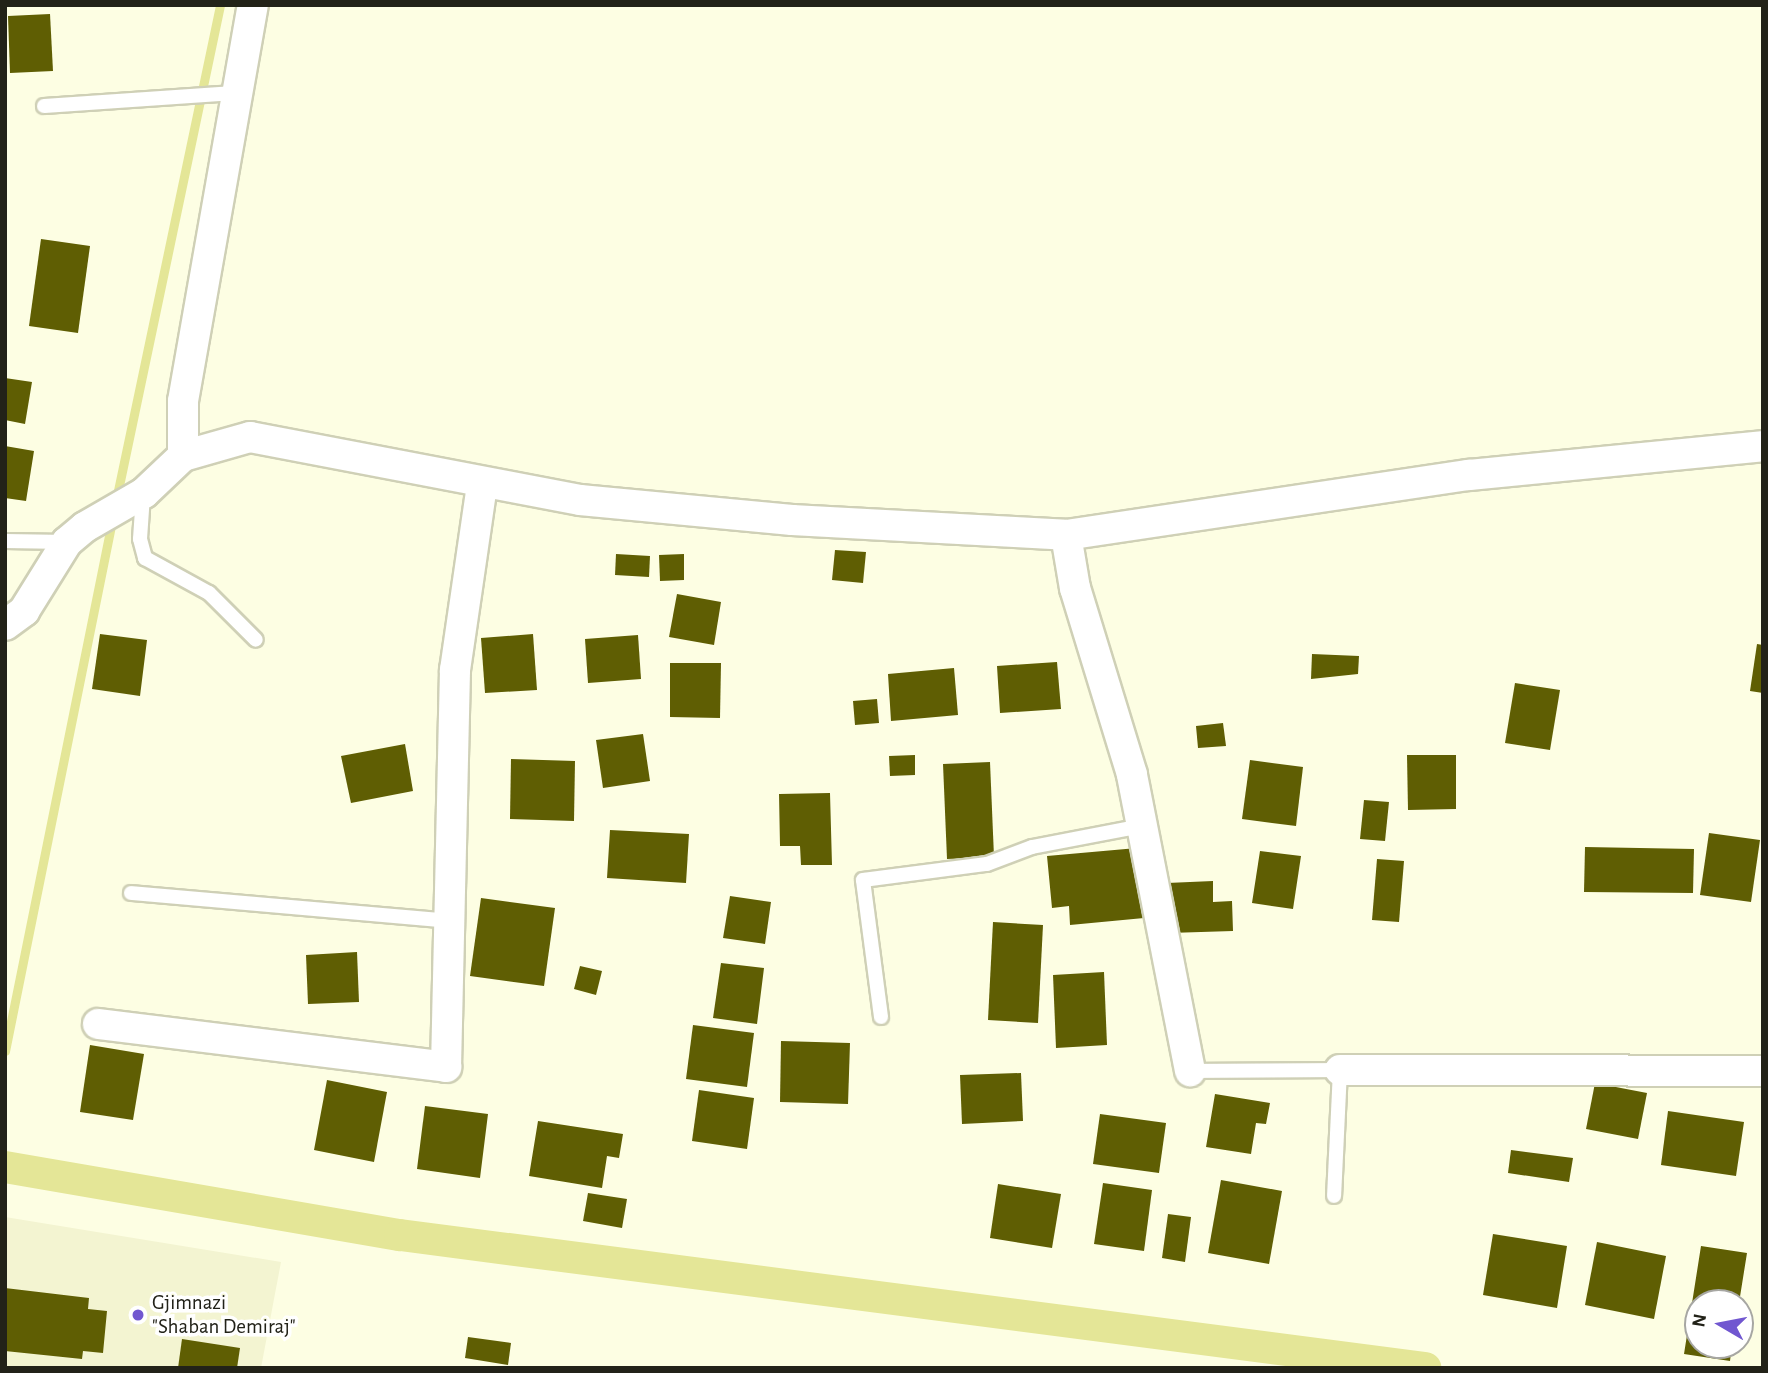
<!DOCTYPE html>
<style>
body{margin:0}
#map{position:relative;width:1768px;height:1373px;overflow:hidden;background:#fdfee3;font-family:"Alegreya Sans",sans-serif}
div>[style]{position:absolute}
.built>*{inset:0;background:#f3f4d1}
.stream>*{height:9px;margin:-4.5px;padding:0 4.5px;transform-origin:4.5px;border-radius:4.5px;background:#e4e697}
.canal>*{height:32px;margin:-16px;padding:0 16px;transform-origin:16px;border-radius:16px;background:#e4e697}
.building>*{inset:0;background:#5f5e03}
.roads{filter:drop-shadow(2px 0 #cfd0b6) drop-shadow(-2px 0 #cfd0b6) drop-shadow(0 2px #cfd0b6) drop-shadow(0 -2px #cfd0b6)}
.service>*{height:14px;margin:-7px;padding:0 7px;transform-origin:7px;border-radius:7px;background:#fff}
.minor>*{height:30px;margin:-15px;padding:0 15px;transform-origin:15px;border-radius:15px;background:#fff}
.dots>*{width:19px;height:19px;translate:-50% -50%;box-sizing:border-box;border:4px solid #fff;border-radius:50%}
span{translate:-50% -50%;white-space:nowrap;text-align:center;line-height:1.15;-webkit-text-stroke:7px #fff;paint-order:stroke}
.poi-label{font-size:21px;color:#222218}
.left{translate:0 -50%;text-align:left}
.frame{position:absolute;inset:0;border:7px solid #222218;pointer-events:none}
.north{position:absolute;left:1684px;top:1289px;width:70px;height:70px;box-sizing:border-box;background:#fff;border:2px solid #a7a7a3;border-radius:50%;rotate:280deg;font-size:19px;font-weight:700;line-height:28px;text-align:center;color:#222218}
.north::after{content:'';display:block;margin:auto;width:24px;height:32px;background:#7157d0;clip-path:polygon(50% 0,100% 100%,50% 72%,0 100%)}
</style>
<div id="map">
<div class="built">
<i style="clip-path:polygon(5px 1217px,281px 1262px,261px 1368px,5px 1368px)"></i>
</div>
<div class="stream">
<i style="left:116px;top:500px;width:506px;rotate:-78.13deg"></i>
<i style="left:5px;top:1051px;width:541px;rotate:-78.59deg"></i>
</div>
<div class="canal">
<i style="left:5px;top:1167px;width:401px;rotate:9.8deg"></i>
<i style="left:400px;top:1235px;width:1034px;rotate:7.39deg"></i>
</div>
<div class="building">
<i style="clip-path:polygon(50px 14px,53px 71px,10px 73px,8px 16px)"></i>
<i style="clip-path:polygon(41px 239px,90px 246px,78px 333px,29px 326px)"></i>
<i style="clip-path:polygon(5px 378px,32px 382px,25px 424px,5px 420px)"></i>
<i style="clip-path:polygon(5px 446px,34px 451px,26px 501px,5px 498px)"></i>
<i style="clip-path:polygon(835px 550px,866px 552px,863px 583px,832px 580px)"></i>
<i style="clip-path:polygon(616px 554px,650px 556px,649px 577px,615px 575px)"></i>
<i style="clip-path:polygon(684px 554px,684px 580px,660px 581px,659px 555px)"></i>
<i style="clip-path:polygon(677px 594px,721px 602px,714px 645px,669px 637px)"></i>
<i style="clip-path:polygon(100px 634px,147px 640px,140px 696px,92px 689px)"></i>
<i style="clip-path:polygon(533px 634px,537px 690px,485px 693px,481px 638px)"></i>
<i style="clip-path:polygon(638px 635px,641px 679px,588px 683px,585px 639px)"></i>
<i style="clip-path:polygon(1757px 644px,1763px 645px,1763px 693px,1750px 691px)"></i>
<i style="clip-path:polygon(1312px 654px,1359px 656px,1358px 674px,1311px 679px)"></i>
<i style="clip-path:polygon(1057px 662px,1061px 709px,1000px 713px,997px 666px)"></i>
<i style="clip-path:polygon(670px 663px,721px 663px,720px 718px,670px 717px)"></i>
<i style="clip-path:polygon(954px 668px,958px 715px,891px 721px,888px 674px)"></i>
<i style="clip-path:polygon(1515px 683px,1560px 690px,1550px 750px,1505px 743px)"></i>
<i style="clip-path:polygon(877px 699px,879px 723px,855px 725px,853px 701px)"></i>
<i style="clip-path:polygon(1223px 723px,1226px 746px,1198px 748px,1196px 726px)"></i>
<i style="clip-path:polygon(643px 734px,650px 781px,603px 788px,596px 740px)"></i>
<i style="clip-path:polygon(405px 744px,413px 791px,351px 803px,341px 756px)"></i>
<i style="clip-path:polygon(915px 755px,915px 775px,890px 776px,889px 756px)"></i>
<i style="clip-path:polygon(1407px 755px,1456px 755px,1456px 809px,1408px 810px)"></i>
<i style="clip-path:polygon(511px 759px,575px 761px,574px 821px,510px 819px)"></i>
<i style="clip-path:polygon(1250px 760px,1303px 767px,1296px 826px,1242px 819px)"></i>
<i style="clip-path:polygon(990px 762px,994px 857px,947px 859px,943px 764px)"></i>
<i style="clip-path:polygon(830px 793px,832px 865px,801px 865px,800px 846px,780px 846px,779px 794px)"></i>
<i style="clip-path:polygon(1364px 800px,1389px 802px,1385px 841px,1360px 839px)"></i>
<i style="clip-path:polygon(610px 830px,689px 834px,686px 883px,607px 878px)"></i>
<i style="clip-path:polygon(1709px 833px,1760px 840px,1751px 902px,1700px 895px)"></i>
<i style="clip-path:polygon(1585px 847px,1694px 849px,1693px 893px,1584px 892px)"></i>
<i style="clip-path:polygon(1137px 848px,1144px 918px,1070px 925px,1069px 906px,1052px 908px,1047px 856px)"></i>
<i style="clip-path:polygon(1260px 851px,1301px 856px,1293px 909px,1252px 903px)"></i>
<i style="clip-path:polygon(1377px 859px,1404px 861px,1399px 922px,1372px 920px)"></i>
<i style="clip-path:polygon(1213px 881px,1213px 902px,1232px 901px,1233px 931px,1169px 933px,1167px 883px)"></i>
<i style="clip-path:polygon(730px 896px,771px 902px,765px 944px,723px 938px)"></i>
<i style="clip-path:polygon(481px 898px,555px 908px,544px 986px,470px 976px)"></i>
<i style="clip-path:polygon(993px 922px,1043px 925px,1038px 1023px,988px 1020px)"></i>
<i style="clip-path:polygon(357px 952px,359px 1002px,308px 1004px,306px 955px)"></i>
<i style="clip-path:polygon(721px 963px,764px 968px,757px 1024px,713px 1018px)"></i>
<i style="clip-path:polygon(580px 966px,602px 971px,596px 995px,574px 989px)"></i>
<i style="clip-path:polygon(1104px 972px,1107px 1045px,1056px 1048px,1053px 975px)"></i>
<i style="clip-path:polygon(693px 1025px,754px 1033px,747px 1087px,686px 1079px)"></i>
<i style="clip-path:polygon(781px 1041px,850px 1043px,848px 1104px,780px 1102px)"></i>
<i style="clip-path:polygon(90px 1045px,144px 1054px,133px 1120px,80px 1112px)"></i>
<i style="clip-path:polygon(1021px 1073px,1023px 1121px,962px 1124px,960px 1075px)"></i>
<i style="clip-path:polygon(327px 1080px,387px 1092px,374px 1162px,314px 1150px)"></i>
<i style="clip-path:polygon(1595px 1083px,1647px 1093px,1638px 1139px,1586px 1129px)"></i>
<i style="clip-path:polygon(699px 1090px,754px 1098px,747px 1149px,692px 1141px)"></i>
<i style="clip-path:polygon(1215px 1094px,1270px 1103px,1266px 1124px,1256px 1123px,1251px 1154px,1206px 1147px)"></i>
<i style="clip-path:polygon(425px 1106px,488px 1114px,480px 1178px,417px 1169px)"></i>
<i style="clip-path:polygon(1668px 1111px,1744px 1122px,1736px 1176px,1661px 1165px)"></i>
<i style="clip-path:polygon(1100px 1114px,1166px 1123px,1159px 1173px,1093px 1164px)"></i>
<i style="clip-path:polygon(538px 1121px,623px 1134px,619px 1158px,607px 1156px,602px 1188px,529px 1176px)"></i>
<i style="clip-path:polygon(1511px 1150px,1573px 1158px,1569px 1182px,1508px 1173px)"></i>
<i style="clip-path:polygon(1221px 1180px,1282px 1191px,1269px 1264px,1208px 1253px)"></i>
<i style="clip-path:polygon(1103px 1183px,1152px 1190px,1144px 1251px,1094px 1244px)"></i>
<i style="clip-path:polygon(998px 1184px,1061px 1194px,1052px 1248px,990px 1238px)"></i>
<i style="clip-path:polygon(588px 1193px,627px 1199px,622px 1228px,583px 1221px)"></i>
<i style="clip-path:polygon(1168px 1214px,1191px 1217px,1185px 1262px,1162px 1258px)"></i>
<i style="clip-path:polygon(1493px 1234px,1567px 1246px,1557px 1308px,1483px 1295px)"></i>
<i style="clip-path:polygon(1597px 1242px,1666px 1256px,1654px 1319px,1585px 1305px)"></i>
<i style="clip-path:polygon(1701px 1246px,1747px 1253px,1739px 1303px,1698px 1303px,1698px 1345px,1732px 1345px,1730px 1361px,1684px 1354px)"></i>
<i style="clip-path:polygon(5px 1288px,89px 1298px,88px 1309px,107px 1311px,103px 1353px,83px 1351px,82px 1359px,5px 1351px)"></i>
<i style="clip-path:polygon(468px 1337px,511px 1343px,508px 1365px,465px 1358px)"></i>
<i style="clip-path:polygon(182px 1339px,240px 1348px,237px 1368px,178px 1368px)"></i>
</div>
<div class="roads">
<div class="service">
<i style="left:44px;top:106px;width:191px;rotate:-3.9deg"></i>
<i style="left:143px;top:495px;width:44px;rotate:93.9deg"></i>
<i style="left:140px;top:539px;width:20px;rotate:75deg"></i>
<i style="left:145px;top:558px;width:73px;rotate:28.7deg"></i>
<i style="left:209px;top:593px;width:66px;rotate:45deg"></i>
<i style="left:5px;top:541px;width:62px;rotate:0.9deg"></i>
<i style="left:131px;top:893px;width:320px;rotate:5deg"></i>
<i style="left:881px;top:1017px;width:138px;rotate:-97.5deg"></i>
<i style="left:863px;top:880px;width:125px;rotate:-7.4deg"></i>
<i style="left:987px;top:864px;width:48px;rotate:-20.7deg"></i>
<i style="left:1032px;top:847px;width:111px;rotate:-10.9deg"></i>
<i style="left:1190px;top:1071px;width:150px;rotate:-0.4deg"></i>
<i style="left:1340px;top:1070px;width:126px;rotate:92.7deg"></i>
</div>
<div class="minor">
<i style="left:183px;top:456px;width:55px;rotate:-90deg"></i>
<i style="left:183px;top:401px;width:402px;rotate:-80deg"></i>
<i style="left:1066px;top:535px;width:54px;rotate:80.4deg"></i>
<i style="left:1075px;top:588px;width:195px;rotate:73deg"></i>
<i style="left:1132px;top:775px;width:302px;rotate:78.9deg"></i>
<i style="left:5px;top:625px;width:24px;rotate:-36deg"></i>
<i style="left:24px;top:611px;width:81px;rotate:-58.1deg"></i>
<i style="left:67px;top:542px;width:23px;rotate:-40deg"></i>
<i style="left:85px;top:527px;width:68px;rotate:-30deg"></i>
<i style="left:144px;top:493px;width:54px;rotate:-43.5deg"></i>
<i style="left:183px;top:456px;width:70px;rotate:-15.8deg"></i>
<i style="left:250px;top:437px;width:336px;rotate:10.8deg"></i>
<i style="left:580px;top:500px;width:213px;rotate:5.4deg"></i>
<i style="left:792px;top:520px;width:274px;rotate:3.1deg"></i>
<i style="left:1066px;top:535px;width:407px;rotate:-8.5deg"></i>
<i style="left:1469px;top:475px;width:295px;rotate:-5.6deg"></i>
<i style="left:98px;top:1024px;width:351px;rotate:7deg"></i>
<i style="left:446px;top:1067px;width:397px;rotate:-88.7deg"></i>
<i style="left:455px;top:670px;width:187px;rotate:-81.7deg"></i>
<i style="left:1340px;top:1070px;width:423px;rotate:0.1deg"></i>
</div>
</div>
<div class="dots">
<i style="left:138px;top:1315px;background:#7157d0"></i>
</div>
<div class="poi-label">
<span class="left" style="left:152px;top:1315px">Gjimnazi<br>"Shaban Demiraj"</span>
</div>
<div class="frame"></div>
<div class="north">N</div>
</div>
